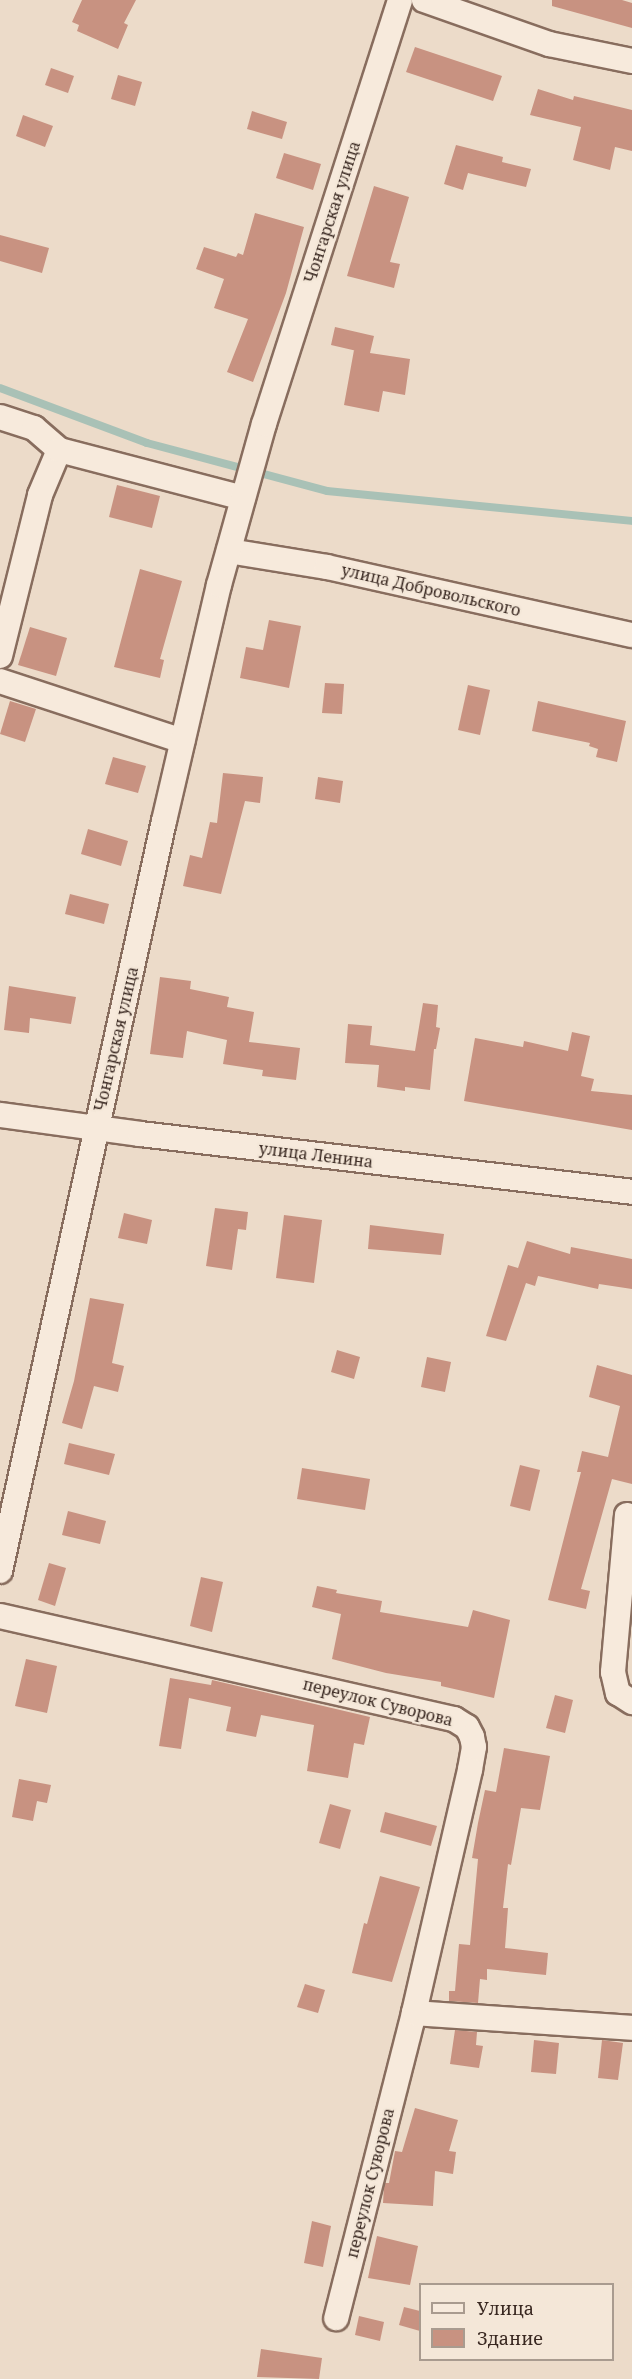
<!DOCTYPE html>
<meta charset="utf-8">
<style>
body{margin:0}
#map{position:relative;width:632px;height:2379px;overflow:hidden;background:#ecdbc9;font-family:"Noto Serif",serif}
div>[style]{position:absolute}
.stream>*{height:8px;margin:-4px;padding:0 4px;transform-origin:4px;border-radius:4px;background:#a9c1b6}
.building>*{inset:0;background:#c89281}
.roads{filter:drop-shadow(2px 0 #886d5e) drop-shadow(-2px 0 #886d5e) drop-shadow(0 2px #886d5e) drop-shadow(0 -2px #886d5e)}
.minor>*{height:24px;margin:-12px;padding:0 12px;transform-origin:12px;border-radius:12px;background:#f7eadc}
span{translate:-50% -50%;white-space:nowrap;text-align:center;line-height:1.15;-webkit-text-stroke:4.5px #f4e7d8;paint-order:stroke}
.street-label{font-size:16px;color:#392821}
.legend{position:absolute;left:419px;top:2283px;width:195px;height:78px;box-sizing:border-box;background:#f4e7d8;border:2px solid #a99b8f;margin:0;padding:8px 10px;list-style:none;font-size:18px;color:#392821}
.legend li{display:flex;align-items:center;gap:12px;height:30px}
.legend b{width:30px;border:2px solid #a99b8f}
</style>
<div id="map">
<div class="stream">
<i style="left:0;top:388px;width:157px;rotate:20.5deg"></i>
<i style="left:147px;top:443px;width:186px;rotate:14.9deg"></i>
<i style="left:327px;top:491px;width:306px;rotate:5.6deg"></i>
</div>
<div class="building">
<i style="clip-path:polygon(82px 0,136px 0,124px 23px,128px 25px,118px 49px,77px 31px,79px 25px,72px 22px)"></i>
<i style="clip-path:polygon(552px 0,622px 0,632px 3px,632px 28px,552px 6px)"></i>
<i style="clip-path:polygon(415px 47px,502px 76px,493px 101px,406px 72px)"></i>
<i style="clip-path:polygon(51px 68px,74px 76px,68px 93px,45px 85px)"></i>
<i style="clip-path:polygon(118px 75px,142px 82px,135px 106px,111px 99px)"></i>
<i style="clip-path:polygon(538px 89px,573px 100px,574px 96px,632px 110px,632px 151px,615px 147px,610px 170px,573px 160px,581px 127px,530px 115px)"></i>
<i style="clip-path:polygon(252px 111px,287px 122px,282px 139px,247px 129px)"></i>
<i style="clip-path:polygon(23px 115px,53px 126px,45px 147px,16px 136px)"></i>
<i style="clip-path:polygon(456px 145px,503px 157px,502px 162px,531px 169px,526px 187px,468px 173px,463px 190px,444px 184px)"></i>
<i style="clip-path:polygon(284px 153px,321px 164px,313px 190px,276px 178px)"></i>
<i style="clip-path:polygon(374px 186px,409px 197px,390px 262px,400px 264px,394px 288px,347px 276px)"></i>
<i style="clip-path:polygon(255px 213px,304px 227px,286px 293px,253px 382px,227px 372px,248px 319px,214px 308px,224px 279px,196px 269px,204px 247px,236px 257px,238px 253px,243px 255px)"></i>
<i style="clip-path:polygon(0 235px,49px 248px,42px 273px,0 261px)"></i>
<i style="clip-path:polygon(335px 327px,374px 336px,370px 353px,410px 359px,405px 395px,383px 391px,379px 412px,344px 405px,354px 350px,357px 351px,331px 345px)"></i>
<i style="clip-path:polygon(117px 485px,160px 496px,152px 528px,109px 517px)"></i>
<i style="clip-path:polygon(140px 569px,182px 581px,160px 659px,164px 660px,160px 678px,114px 667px)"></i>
<i style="clip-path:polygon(269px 620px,301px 626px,289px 688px,240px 678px,246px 647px,263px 650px)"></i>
<i style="clip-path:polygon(30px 627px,67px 638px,56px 676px,18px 665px)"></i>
<i style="clip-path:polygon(325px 683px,344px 684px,342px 714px,322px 713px)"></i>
<i style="clip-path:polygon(468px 685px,490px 690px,480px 735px,458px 730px)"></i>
<i style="clip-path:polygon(10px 701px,36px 709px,25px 742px,0 734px)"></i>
<i style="clip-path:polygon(538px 701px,626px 721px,617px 762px,596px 757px,598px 749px,589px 746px,590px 743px,532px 731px)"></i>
<i style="clip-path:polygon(113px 757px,146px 766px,138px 793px,105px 784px)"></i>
<i style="clip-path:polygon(223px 773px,263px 777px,260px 803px,245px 801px,221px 894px,183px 886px,190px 855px,202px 858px,210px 822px,217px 823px)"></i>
<i style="clip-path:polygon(318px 777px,343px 781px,340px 803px,315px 799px)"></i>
<i style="clip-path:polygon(88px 829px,128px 841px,121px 866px,81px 854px)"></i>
<i style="clip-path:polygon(70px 894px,109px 904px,104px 924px,65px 914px)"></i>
<i style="clip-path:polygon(160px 977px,191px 981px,190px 989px,229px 997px,227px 1007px,254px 1012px,249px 1042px,300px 1048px,296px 1080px,262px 1076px,263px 1070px,223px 1064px,227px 1040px,187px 1031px,183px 1058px,150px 1054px)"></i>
<i style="clip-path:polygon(9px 986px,76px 997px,71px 1024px,30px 1018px,29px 1033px,4px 1030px)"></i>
<i style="clip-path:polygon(423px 1003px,438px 1005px,436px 1027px,440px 1028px,436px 1049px,434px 1049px,430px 1090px,405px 1087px,405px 1091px,377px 1087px,379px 1065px,345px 1063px,348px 1024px,372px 1026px,370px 1045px,415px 1051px)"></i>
<i style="clip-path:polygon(572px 1032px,590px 1036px,581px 1076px,594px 1079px,591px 1091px,632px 1095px,632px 1130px,464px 1101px,475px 1038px,523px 1047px,524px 1041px,568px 1051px)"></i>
<i style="clip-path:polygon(215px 1208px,248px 1212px,246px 1230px,238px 1229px,232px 1270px,206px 1266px)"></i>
<i style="clip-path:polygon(124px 1213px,152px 1220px,147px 1244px,118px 1238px)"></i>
<i style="clip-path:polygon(284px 1215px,322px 1220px,314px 1283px,276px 1278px)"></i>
<i style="clip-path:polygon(370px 1225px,444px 1234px,441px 1255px,368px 1249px)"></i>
<i style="clip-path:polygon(527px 1241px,570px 1254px,571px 1247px,632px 1259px,632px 1289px,599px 1284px,598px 1289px,538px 1276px,535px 1286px,526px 1283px,506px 1341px,486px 1336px,508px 1265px,518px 1268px)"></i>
<i style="clip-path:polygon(90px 1298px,124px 1304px,112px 1363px,124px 1366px,118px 1392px,94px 1386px,82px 1429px,62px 1423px,74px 1381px)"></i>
<i style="clip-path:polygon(337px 1350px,360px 1357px,354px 1379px,331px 1372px)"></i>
<i style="clip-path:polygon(427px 1357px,451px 1362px,445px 1392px,421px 1387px)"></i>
<i style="clip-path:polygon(597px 1365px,632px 1375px,632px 1484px,612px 1479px,581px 1589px,590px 1591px,586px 1609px,548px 1600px,581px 1472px,577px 1472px,582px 1451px,608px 1457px,620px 1406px,589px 1397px)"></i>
<i style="clip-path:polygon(69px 1443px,115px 1454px,109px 1475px,64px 1464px)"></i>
<i style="clip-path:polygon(520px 1465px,540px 1470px,530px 1511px,510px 1506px)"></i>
<i style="clip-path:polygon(302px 1468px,370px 1479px,365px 1510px,297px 1499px)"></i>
<i style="clip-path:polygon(68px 1511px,106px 1521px,100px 1544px,62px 1535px)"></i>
<i style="clip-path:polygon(49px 1563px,66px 1568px,55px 1606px,38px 1600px)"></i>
<i style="clip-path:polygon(201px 1577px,223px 1582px,212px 1632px,190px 1626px)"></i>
<i style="clip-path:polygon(317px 1586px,337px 1590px,336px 1593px,382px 1601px,380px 1612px,468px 1627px,473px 1610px,510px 1620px,494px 1698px,441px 1686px,441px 1682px,386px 1673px,332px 1659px,341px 1614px,312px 1607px)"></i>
<i style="clip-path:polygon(26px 1659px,57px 1666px,47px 1713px,15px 1706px)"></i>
<i style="clip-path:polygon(170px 1678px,211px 1685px,212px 1680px,370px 1717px,364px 1745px,354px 1743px,348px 1778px,307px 1771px,314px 1725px,261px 1715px,256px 1737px,226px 1731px,231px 1707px,189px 1698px,181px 1749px,159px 1746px)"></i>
<i style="clip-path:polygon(555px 1695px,573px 1700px,565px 1733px,546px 1728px)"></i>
<i style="clip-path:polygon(504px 1748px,550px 1756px,540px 1810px,521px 1808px,511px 1865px,508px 1864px,503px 1908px,508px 1908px,505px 1948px,548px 1953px,546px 1975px,487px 1969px,487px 1980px,480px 1979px,478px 2003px,449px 2001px,449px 1991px,455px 1991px,459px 1944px,470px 1945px,478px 1859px,472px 1858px,478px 1823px,485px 1790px,496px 1792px)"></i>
<i style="clip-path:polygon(19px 1779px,51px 1785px,47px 1803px,37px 1801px,33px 1821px,12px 1817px)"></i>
<i style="clip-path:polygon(330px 1804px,351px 1810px,340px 1849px,319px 1843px)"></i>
<i style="clip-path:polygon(385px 1812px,437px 1826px,431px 1846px,380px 1832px)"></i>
<i style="clip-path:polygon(380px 1876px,420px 1887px,392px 1982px,352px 1973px,364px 1923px,367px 1924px)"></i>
<i style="clip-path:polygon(305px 1984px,325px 1990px,318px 2013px,297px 2007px)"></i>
<i style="clip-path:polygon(455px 2030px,477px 2032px,476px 2045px,483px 2046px,479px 2068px,450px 2064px)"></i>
<i style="clip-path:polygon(534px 2040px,559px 2043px,556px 2074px,531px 2072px)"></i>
<i style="clip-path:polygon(602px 2040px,623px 2043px,618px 2080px,598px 2078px)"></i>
<i style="clip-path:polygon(415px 2108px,458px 2120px,449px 2151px,456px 2152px,453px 2174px,435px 2171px,433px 2206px,383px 2203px,384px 2186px,385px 2183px,389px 2183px,395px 2151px,402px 2152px)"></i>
<i style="clip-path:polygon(312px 2221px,331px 2226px,323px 2267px,304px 2263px)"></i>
<i style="clip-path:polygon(377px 2236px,418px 2246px,410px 2285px,368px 2278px)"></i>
<i style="clip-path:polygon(404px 2307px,420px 2311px,420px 2331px,399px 2325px)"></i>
<i style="clip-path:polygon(359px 2316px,384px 2322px,380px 2341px,355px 2335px)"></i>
<i style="clip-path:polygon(261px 2349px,322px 2358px,319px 2379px,257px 2377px)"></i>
</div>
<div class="roads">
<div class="minor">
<i style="left:424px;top:0;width:133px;rotate:19.4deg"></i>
<i style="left:549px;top:44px;width:85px;rotate:11.6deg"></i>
<i style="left:0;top:417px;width:36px;rotate:18deg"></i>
<i style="left:34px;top:428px;width:33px;rotate:41deg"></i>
<i style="left:229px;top:551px;width:99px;rotate:9.3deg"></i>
<i style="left:327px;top:567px;width:312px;rotate:12.6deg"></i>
<i style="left:0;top:656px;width:166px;rotate:-76deg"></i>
<i style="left:40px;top:495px;width:49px;rotate:-67.1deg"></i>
<i style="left:59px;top:450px;width:190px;rotate:14.6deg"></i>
<i style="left:0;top:681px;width:192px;rotate:18.2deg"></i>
<i style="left:0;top:1115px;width:141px;rotate:7.7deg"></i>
<i style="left:140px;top:1134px;width:495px;rotate:6.7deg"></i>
<i style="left:627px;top:1515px;width:158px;rotate:95.1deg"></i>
<i style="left:613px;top:1672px;width:22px;rotate:77deg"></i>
<i style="left:618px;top:1693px;width:17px;rotate:33deg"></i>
<i style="left:0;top:1571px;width:768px;rotate:-77.67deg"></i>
<i style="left:164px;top:821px;width:242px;rotate:-76.9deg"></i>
<i style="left:219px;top:585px;width:167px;rotate:-74.4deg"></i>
<i style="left:264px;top:424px;width:445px;rotate:-72.2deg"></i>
<i style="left:0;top:1616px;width:466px;rotate:12.8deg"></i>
<i style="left:454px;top:1719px;width:15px;rotate:32deg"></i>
<i style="left:467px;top:1727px;width:11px;rotate:63deg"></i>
<i style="left:472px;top:1737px;width:10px;rotate:79deg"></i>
<i style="left:474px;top:1747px;width:23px;rotate:100deg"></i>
<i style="left:470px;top:1770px;width:249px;rotate:103deg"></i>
<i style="left:414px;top:2013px;width:315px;rotate:104.3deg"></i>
<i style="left:414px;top:2013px;width:219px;rotate:3.9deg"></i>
</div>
</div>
<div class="street-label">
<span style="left:332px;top:212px;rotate:-72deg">Чонгарская улица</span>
<span style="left:431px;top:590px;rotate:13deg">улица Добровольского</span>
<span style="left:116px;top:1039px;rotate:-77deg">Чонгарская улица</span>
<span style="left:316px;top:1155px;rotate:7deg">улица Ленина</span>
<span style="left:378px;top:1702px;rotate:14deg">переулок Суворова</span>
<span style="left:370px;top:2183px;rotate:-76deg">переулок Суворова</span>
</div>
<ul class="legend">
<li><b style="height:8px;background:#f7eadc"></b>Улица</li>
<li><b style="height:16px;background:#c89281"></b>Здание</li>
</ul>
</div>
